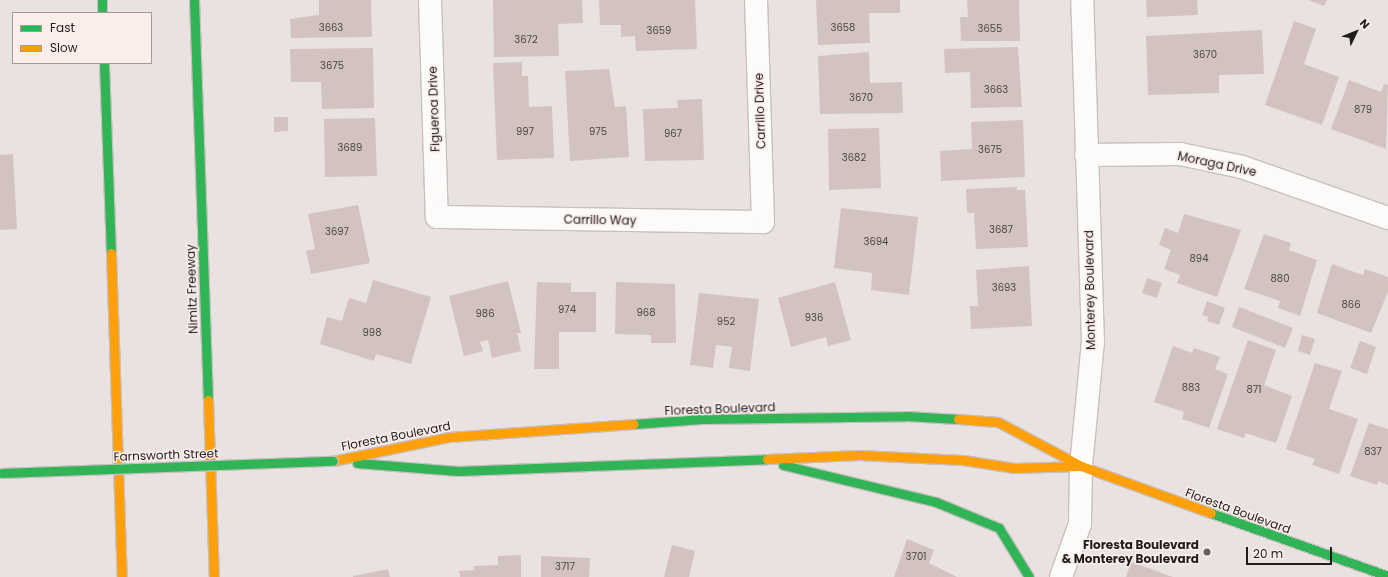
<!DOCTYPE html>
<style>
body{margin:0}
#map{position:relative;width:1388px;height:577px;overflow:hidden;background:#eae2e0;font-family:Poppins,sans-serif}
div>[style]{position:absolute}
.building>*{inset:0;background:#d2c3c0}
.roads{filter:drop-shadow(1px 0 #c6c0bf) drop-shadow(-1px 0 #c6c0bf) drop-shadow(0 1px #c6c0bf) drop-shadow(0 -1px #c6c0bf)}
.street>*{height:22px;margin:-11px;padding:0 11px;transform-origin:11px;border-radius:11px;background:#fcfbfa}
.fast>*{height:9px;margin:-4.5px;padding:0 4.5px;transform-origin:4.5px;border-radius:4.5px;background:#30b455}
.slow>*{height:9px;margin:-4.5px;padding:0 4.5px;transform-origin:4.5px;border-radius:4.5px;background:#ff9f0a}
.bridges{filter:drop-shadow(1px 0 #c6c0bf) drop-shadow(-1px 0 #c6c0bf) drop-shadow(0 1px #c6c0bf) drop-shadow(0 -1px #c6c0bf)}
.fast-bridge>*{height:9px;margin:-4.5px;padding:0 4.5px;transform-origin:4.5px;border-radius:4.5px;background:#30b455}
.dots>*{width:11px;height:11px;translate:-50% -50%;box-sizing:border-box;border:2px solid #faedea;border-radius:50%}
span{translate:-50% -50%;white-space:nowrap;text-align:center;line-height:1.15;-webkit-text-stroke:3px #faedea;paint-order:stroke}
.number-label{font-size:10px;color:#4d4645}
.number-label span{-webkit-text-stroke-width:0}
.street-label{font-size:12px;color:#211c1c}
.poi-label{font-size:12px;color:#211c1c;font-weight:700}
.right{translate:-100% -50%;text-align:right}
.legend{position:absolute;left:12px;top:12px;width:140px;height:52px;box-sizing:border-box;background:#faedea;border:1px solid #a39998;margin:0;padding:5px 7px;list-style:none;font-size:12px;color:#211c1c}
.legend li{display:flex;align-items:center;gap:8px;height:20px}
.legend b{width:20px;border:1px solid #a39998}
.north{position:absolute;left:1336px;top:12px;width:40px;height:40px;-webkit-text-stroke:3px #faedea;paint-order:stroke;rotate:47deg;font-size:11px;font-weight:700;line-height:16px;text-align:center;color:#211c1c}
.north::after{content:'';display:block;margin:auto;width:14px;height:18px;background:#211c1c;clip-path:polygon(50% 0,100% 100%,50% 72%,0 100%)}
.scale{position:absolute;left:1246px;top:547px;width:86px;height:18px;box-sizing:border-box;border:2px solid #211c1c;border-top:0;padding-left:5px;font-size:12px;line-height:14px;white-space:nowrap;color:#211c1c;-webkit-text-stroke:3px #faedea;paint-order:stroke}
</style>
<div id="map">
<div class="building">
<i style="clip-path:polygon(319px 0,371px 0,372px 37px,291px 38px,290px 19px,319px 15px)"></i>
<i style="clip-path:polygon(493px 0,582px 0,583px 23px,558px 24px,559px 56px,494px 57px)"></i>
<i style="clip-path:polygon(599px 0,695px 0,697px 49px,636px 51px,635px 36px,621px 37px,621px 25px,600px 25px)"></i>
<i style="clip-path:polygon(816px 0,900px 0,900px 13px,869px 13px,870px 43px,818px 45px)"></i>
<i style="clip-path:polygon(967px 0,1019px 0,1020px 41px,961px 41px,960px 17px,968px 17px)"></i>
<i style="clip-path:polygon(1146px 0,1197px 0,1198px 15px,1147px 17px)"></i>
<i style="clip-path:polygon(1308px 0,1327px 0,1324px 6px)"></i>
<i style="clip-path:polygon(1294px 21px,1316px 29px,1304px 64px,1339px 77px,1322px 125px,1265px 105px)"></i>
<i style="clip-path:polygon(1262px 30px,1264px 74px,1219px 75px,1219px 93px,1148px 95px,1146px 36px)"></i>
<i style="clip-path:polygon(1018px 47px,1022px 107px,971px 108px,970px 72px,945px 73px,944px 49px)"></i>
<i style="clip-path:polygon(373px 48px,374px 108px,322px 109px,321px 82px,291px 82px,290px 49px)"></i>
<i style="clip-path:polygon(869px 52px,870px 83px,902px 82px,903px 113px,820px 114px,818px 56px)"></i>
<i style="clip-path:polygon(522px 62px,522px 76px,528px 76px,529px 107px,552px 106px,554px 158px,497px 160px,493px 63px)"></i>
<i style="clip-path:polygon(609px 69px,615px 107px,626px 106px,629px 157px,570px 161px,565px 71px)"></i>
<i style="clip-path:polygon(1349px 80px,1381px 92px,1384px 84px,1388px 85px,1386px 149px,1331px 129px)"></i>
<i style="clip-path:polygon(702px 99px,704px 160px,645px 161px,643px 109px,678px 108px,677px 100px)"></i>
<i style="clip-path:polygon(274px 117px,288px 117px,288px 131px,274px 132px)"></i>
<i style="clip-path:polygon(375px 118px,377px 176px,325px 177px,324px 119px)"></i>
<i style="clip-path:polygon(1023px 120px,1025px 177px,941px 181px,940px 151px,972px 149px,971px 122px)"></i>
<i style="clip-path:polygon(879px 128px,881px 188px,829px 190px,828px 129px)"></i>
<i style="clip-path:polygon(13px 154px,17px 229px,0 230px,0 155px)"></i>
<i style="clip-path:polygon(1017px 187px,1017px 190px,1025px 190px,1028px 247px,976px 249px,974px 213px,967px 213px,966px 189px)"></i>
<i style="clip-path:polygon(358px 205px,370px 263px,311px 274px,306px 251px,315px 249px,308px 214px)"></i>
<i style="clip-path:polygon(841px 208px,918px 217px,909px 295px,871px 290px,872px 273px,834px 268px)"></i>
<i style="clip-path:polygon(1184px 214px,1241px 230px,1217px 297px,1177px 283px,1180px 275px,1164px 269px,1171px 250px,1159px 245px,1165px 228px,1178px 233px)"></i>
<i style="clip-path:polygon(1264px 234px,1291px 243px,1289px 250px,1317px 260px,1300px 316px,1278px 308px,1280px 301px,1244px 289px)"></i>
<i style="clip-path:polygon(1332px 264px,1363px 275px,1365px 269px,1388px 277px,1388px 292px,1371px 333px,1317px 313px)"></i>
<i style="clip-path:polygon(1029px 266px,1032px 326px,971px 329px,970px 306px,978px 306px,976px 270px)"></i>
<i style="clip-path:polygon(1147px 278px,1162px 283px,1157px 298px,1142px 293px)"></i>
<i style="clip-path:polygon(373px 280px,431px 297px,411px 364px,376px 354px,374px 361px,320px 344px,327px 317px,342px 321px,349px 298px,366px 303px)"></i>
<i style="clip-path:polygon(508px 281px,521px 333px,517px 333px,521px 351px,492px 358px,488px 340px,480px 342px,483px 351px,464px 356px,449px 296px)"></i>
<i style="clip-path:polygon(537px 282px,571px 283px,571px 292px,596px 292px,596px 332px,559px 332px,559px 369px,534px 369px)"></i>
<i style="clip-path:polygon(616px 282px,675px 284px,676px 343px,651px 343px,651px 335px,615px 334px)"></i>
<i style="clip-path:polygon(835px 282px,851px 340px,828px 346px,826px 337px,791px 347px,778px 298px)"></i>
<i style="clip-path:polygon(699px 293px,759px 299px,750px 371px,729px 368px,732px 347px,716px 345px,713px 368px,690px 365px)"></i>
<i style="clip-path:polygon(1207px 301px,1225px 308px,1219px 325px,1207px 321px,1208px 317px,1202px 315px)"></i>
<i style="clip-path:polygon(1239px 307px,1293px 328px,1285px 348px,1232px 327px)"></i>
<i style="clip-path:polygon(1302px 335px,1315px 339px,1310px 355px,1298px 351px)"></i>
<i style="clip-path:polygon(1248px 340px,1276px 350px,1264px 385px,1292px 396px,1276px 443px,1246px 433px,1244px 438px,1217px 429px)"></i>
<i style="clip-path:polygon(1360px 341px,1376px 347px,1367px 374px,1350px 368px)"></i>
<i style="clip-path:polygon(1173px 346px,1192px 353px,1194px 348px,1220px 357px,1215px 369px,1228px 374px,1209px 428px,1182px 419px,1184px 412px,1154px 402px)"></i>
<i style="clip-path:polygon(1315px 363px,1342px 371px,1329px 409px,1358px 419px,1339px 474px,1312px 465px,1315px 459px,1286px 449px)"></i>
<i style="clip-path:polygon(1369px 423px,1388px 429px,1388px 485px,1378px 481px,1377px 485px,1350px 476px)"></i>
<i style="clip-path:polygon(907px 539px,934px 550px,929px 563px,957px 577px,894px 577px)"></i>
<i style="clip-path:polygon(672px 545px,695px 551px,689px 577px,664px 577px)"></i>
<i style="clip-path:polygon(521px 555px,521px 577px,460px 577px,459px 571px,474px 570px,474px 566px,498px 565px,498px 556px)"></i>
<i style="clip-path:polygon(541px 556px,590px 558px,589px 577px,541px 577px)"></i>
<i style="clip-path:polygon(1131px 562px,1173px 577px,1126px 577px)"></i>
<i style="clip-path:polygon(388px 569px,390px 577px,353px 577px,353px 576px)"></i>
</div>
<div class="roads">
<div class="street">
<i style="left:430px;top:0;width:217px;rotate:88.2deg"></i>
<i style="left:437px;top:217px;width:326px;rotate:0.9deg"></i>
<i style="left:763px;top:222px;width:222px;rotate:-91.8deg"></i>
<i style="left:1086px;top:155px;width:94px;rotate:-0.6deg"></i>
<i style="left:1180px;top:154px;width:63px;rotate:11.8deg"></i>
<i style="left:1242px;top:167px;width:155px;rotate:19.3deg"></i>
<i style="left:1061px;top:577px;width:56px;rotate:-70.3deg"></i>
<i style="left:1080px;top:524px;width:58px;rotate:-89deg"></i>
<i style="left:1081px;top:466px;width:125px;rotate:-84.5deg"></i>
<i style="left:1093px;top:342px;width:342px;rotate:-91.8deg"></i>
</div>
<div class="fast">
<i style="left:102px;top:0;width:13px;rotate:90deg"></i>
<i style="left:194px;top:0;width:400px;rotate:88deg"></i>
<i style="left:104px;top:63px;width:190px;rotate:87.9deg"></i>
<i style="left:634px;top:424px;width:68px;rotate:-4.2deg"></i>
<i style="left:702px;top:419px;width:204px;rotate:-0.8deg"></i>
<i style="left:906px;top:416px;width:52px;rotate:3.3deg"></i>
<i style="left:357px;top:463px;width:101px;rotate:4.5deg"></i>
<i style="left:458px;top:471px;width:309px;rotate:-2.2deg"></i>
<i style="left:783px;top:465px;width:157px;rotate:13.6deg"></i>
<i style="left:936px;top:502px;width:68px;rotate:22.4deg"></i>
<i style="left:999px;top:528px;width:57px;rotate:58.5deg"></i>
<i style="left:1211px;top:513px;width:188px;rotate:19.6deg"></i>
</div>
<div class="slow">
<i style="left:111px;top:253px;width:324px;rotate:88.1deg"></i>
<i style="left:208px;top:400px;width:177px;rotate:88.1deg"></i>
<i style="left:958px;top:419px;width:40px;rotate:4.3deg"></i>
<i style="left:998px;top:422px;width:94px;rotate:27.9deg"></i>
<i style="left:1081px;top:466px;width:138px;rotate:19.9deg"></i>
<i style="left:767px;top:459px;width:92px;rotate:-2.5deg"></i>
<i style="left:859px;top:455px;width:104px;rotate:2.8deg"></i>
<i style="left:963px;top:460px;width:52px;rotate:8.9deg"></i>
<i style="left:1014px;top:468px;width:66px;rotate:-1.7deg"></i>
<i style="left:333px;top:461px;width:118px;rotate:-11.7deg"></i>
<i style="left:449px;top:437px;width:185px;rotate:-4deg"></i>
</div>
</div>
<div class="bridges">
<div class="fast-bridge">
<i style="left:2px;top:473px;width:331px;rotate:-2.1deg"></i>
</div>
</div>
<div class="dots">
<i style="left:1207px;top:552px;background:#676161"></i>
</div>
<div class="number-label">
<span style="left:331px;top:28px">3663</span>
<span style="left:843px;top:28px">3658</span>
<span style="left:990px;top:29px">3655</span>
<span style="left:659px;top:31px">3659</span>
<span style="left:526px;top:40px">3672</span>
<span style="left:1205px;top:55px">3670</span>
<span style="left:332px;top:66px">3675</span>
<span style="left:996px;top:90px">3663</span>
<span style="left:861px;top:98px">3670</span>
<span style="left:1363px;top:110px">879</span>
<span style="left:525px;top:132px">997</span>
<span style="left:598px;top:132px">975</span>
<span style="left:673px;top:134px">967</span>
<span style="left:350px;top:148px">3689</span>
<span style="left:990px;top:150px">3675</span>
<span style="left:854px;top:158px">3682</span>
<span style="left:1001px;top:230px">3687</span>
<span style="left:337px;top:232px">3697</span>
<span style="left:876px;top:242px">3694</span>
<span style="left:1199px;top:259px">894</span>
<span style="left:1280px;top:279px">880</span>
<span style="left:1004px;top:288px">3693</span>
<span style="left:1351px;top:305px">866</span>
<span style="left:567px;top:310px">974</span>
<span style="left:646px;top:313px">968</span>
<span style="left:485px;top:314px">986</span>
<span style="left:814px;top:318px">936</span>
<span style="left:726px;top:322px">952</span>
<span style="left:372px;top:333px">998</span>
<span style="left:1191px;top:388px">883</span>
<span style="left:1254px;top:390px">871</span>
<span style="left:1373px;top:452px">837</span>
<span style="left:916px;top:557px">3701</span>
<span style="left:565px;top:567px">3717</span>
</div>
<div class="street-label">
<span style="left:434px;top:109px;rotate:-92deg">Figueroa Drive</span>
<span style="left:760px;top:111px;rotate:-92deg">Carrillo Drive</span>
<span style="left:1217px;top:164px;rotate:12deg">Moraga Drive</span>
<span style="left:600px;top:220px;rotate:1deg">Carrillo Way</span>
<span style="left:192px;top:289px;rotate:-92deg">Nimitz Freeway</span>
<span style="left:1090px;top:290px;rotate:-91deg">Monterey Boulevard</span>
<span style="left:720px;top:409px;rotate:-2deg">Floresta Boulevard</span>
<span style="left:396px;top:436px;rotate:-11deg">Floresta Boulevard</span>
<span style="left:166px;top:455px;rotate:-2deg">Farnsworth Street</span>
<span style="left:1238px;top:511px;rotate:20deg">Floresta Boulevard</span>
</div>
<div class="poi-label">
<span class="right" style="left:1199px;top:552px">Floresta Boulevard<br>&amp; Monterey Boulevard</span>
</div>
<ul class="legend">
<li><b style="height:5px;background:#30b455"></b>Fast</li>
<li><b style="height:5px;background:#ff9f0a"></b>Slow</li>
</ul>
<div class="north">N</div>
<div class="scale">20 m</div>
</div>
